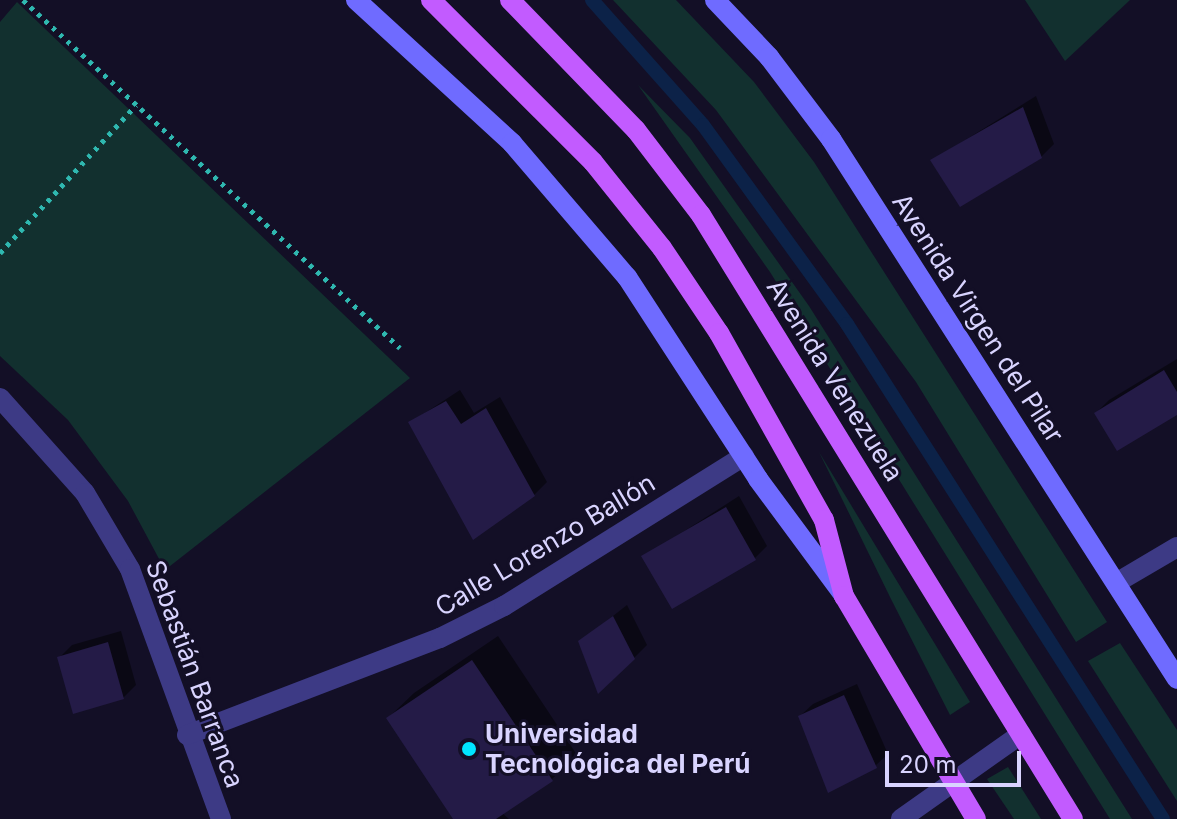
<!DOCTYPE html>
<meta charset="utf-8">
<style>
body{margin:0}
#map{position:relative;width:1177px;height:819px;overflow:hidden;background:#130f26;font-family:Inter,sans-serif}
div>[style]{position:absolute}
.green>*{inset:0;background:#12302f}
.shadow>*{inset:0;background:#0007}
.stream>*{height:14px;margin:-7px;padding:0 7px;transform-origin:7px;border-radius:7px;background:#0c2248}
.building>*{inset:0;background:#241b47}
.path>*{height:5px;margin-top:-2.5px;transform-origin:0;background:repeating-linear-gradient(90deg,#2fb8b0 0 4px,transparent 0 10px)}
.street>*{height:20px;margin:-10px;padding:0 10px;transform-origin:10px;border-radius:10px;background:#3d3a85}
.secondary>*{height:20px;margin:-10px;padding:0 10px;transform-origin:10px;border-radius:10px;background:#6f6bff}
.primary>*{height:20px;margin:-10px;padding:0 10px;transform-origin:10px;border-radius:10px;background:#c25bff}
.dots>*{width:22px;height:22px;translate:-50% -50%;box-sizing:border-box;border:4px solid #130f26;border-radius:50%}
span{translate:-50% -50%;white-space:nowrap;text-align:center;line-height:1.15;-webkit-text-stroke:6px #130f26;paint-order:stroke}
.street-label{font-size:26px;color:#d9d4ff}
.poi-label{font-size:26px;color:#d9d4ff;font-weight:700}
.left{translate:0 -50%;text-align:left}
.scale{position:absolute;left:885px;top:751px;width:136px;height:36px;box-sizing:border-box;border:4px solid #d9d4ff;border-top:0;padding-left:10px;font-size:24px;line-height:28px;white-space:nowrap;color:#d9d4ff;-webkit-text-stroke:6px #130f26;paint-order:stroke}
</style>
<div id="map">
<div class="green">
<i style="clip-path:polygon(613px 0,676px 0,754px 82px,814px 162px,1107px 622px,1076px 642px,916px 382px,716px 110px)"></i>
<i style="clip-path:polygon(1025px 0,1130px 0,1065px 61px)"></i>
<i style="clip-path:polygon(17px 2px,410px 378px,165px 570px,128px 501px,68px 420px,0 356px,0 22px)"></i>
<i style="clip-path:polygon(638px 85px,690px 138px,809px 306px,1132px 819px,1110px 819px,770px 272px)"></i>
<i style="clip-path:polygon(819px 452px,970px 702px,950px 715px,891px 599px)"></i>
<i style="clip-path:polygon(1120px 643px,1177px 730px,1177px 801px,1088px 661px)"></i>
<i style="clip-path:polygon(1008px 767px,1041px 819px,1014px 819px,987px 779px)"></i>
</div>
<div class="shadow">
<i style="clip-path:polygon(1036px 96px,1054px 144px,1041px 157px,933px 160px)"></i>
<i style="clip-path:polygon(1177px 359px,1177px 412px,1096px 413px,1109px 400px)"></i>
<i style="clip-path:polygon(460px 390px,474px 413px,500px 397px,547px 482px,534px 495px,411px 422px)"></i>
<i style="clip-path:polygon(739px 496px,767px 546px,754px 559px,644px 557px)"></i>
<i style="clip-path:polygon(627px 605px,647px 645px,634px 658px,581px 641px)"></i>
<i style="clip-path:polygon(121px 631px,136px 685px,123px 698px,59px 658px,72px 645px)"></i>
<i style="clip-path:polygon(498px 636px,577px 755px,551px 780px,502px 813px,509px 819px,455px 819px,388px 718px,414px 693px)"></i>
<i style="clip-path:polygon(857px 684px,888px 754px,875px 766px,800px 716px,813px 704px)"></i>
</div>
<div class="stream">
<i style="left:592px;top:0;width:167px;rotate:48.4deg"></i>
<i style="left:703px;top:125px;width:246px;rotate:54.1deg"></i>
<i style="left:847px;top:324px;width:587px;rotate:57.45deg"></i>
</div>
<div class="building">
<i style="clip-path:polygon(1023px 107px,1042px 158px,960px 207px,930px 160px)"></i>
<i style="clip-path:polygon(1164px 370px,1177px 392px,1177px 415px,1117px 451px,1094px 413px)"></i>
<i style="clip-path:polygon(446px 401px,461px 424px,486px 408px,535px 496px,473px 540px,408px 422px)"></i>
<i style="clip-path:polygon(726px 507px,756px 560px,672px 609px,641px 556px)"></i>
<i style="clip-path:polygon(613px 616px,635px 659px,598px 694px,578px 641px)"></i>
<i style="clip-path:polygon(108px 642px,124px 699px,73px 714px,57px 657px)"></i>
<i style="clip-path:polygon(472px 660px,553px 781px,496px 819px,453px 819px,386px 718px)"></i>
<i style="clip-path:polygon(844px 695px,877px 768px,828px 793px,798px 716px)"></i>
</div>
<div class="path">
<i style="left:23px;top:0;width:513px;rotate:42.71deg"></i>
<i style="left:0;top:253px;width:201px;rotate:-47.4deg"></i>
</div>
<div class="street">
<i style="left:0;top:398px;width:127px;rotate:48.2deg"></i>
<i style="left:85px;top:493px;width:88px;rotate:59.4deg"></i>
<i style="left:130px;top:569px;width:266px;rotate:70deg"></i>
<i style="left:1116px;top:583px;width:71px;rotate:-30.5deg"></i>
<i style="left:187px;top:735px;width:271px;rotate:-21deg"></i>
<i style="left:440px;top:638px;width:72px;rotate:-26.6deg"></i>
<i style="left:504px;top:606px;width:283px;rotate:-32deg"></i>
<i style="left:901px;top:819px;width:147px;rotate:-35.3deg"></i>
</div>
<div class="secondary">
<i style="left:356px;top:0;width:212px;rotate:42.5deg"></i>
<i style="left:512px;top:143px;width:177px;rotate:49.4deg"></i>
<i style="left:627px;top:277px;width:241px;rotate:57deg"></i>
<i style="left:758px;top:479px;width:143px;rotate:53.5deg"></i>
<i style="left:715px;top:0;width:79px;rotate:46.5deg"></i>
<i style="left:769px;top:57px;width:103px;rotate:52.9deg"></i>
<i style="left:831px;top:139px;width:641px;rotate:57.35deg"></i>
</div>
<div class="primary">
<i style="left:431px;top:0;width:229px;rotate:45deg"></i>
<i style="left:593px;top:162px;width:110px;rotate:51.3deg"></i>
<i style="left:662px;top:248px;width:102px;rotate:56.2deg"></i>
<i style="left:719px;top:333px;width:214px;rotate:60.7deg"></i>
<i style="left:824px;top:520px;width:79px;rotate:75.3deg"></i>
<i style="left:844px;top:596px;width:259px;rotate:59.4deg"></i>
<i style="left:510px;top:0;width:181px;rotate:45.9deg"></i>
<i style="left:636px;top:130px;width:107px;rotate:52.6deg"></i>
<i style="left:701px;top:215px;width:709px;rotate:58.37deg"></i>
</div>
<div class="dots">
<i style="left:469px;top:749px;background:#00e5ff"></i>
</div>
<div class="street-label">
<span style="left:978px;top:318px;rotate:57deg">Avenida Virgen del Pilar</span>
<span style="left:835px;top:380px;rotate:58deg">Avenida Venezuela</span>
<span style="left:545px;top:545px;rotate:-31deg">Calle Lorenzo Ballón</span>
<span style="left:195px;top:674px;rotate:70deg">Sebastián Barranca</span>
</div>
<div class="poi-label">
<span class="left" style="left:485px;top:749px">Universidad<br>Tecnológica del Perú</span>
</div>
<div class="scale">20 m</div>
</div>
